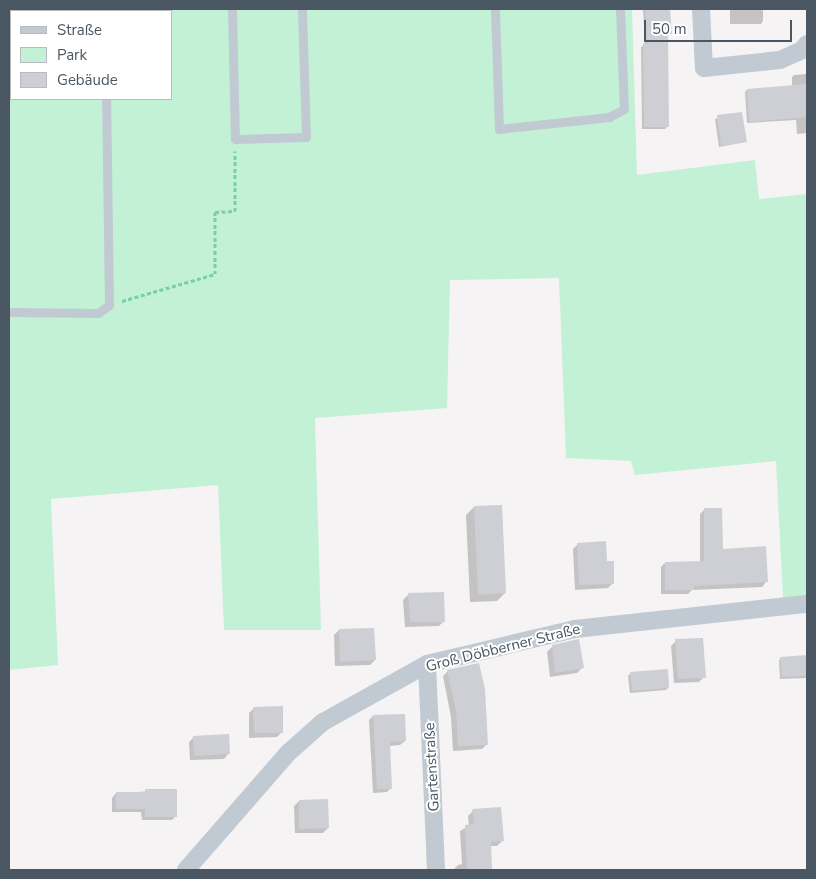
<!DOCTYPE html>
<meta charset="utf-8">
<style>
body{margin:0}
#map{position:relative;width:816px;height:879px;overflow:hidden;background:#f5f3f3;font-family:"Nunito Sans",sans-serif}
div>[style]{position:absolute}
.green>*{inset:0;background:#c3f1d5}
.shadow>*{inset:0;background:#0003}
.building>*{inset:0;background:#cdcfd5}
.path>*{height:3px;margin-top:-1.5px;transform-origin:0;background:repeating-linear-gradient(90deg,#7ad0a6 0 4px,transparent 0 6.5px)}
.service>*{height:9px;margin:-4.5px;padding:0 4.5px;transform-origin:4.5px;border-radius:4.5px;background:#c1cad2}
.minor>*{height:18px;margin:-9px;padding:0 9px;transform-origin:9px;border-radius:9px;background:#c1cad2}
span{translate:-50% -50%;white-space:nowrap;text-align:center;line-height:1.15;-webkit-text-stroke:4px #fff;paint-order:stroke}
.street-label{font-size:15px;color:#4a5661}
.frame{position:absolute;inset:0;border:10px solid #4a5661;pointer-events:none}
.legend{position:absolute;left:10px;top:10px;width:162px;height:90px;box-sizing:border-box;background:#fff;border:1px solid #b7bbc0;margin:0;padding:6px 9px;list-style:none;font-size:15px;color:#4a5661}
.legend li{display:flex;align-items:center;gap:10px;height:25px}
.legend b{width:25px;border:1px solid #b7bbc0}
.scale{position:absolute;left:644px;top:20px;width:148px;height:22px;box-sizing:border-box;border:2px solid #4a5661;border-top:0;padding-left:6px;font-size:15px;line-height:18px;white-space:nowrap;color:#4a5661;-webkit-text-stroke:4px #fff;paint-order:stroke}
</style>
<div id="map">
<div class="green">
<i style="clip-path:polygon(evenodd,9px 9px,632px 9px,637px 175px,755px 160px,759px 199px,807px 194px,807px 598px,783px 598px,776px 461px,635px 475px,631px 461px,566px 458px,559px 278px,450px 280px,447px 408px,315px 418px,321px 630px,224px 630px,218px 485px,51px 499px,58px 665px,9px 670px,9px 9px,11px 11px,171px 11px,171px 99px,11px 99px,11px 11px)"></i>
</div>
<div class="shadow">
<i style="clip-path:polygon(643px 9px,669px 9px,671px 33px,667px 36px,668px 126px,665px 129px,642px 129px,641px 47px,645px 44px)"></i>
<i style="clip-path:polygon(730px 9px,763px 9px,763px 21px,761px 24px,730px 24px)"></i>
<i style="clip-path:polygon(807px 74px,807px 133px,797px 134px,796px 120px,747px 123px,745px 92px,747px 90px,792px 86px,792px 77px,794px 75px)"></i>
<i style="clip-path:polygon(741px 114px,745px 142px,719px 147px,715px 119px)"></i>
<i style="clip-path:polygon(474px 507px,505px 593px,497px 601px,470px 602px,466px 515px)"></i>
<i style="clip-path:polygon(705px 509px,722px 550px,766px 582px,762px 587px,692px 590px,688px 594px,661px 594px,661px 567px,665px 563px,700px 562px,700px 514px)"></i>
<i style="clip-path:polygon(578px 544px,605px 563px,613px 583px,608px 588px,575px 590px,573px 549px)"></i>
<i style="clip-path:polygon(408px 595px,444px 621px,439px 626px,405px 627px,403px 600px)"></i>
<i style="clip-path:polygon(339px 630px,375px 660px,370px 665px,335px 666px,334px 635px)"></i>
<i style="clip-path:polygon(676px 641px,704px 677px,699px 682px,674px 683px,671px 646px)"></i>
<i style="clip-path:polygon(552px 647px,582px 668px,577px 673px,550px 677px,547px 652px)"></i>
<i style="clip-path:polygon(807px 657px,807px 678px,780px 679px,779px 660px,781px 658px)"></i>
<i style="clip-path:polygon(448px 671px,487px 744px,482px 749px,453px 751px,451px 717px,443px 676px)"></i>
<i style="clip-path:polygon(630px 674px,668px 688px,666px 690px,630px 693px,628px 676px)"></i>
<i style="clip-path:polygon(254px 708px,282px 732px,277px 737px,249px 738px,249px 713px)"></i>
<i style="clip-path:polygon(373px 716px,405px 741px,400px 745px,389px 746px,391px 788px,387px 792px,373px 793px,369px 720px)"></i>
<i style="clip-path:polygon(194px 737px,229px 753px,224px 759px,190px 760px,189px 742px)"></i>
<i style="clip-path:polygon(176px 790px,176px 816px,172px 820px,142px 820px,141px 812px,112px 812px,112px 798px,116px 793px)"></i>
<i style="clip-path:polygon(299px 801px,328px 828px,323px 833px,295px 833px,294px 806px)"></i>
<i style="clip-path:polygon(473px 811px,502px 841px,497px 846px,490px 846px,491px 870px,453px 870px,458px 865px,462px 864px,460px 831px,469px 826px,468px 816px)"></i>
</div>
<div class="building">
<i style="clip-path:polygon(645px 9px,670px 9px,672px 34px,668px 34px,669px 127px,644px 127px,643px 43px,647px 43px)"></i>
<i style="clip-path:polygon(807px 84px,807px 117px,749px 122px,747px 89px)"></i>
<i style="clip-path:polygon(742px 112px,747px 142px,721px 146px,717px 115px)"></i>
<i style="clip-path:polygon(502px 505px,506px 593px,478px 595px,474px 506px)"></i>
<i style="clip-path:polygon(704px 508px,722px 508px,723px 549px,766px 546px,768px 582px,694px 586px,694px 590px,665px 590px,665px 562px,704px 561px)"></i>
<i style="clip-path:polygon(606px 541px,607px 561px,614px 561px,614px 584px,579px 585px,577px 543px)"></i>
<i style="clip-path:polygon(444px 592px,445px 622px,410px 622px,408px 593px)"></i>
<i style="clip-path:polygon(374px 628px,376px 660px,340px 662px,339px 629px)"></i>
<i style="clip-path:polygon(703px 638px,706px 678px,678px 679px,675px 639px)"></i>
<i style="clip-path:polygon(579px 639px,584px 668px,555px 673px,552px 645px)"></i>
<i style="clip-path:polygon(807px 655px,807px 676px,782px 677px,780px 657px)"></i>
<i style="clip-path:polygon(479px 663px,485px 689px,488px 745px,458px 746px,456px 711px,447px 670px)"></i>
<i style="clip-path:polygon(668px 669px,669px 688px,632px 691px,630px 672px)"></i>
<i style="clip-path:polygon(283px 706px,283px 733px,254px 733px,253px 707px)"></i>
<i style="clip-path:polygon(405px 714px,406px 741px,390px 742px,392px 789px,377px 789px,373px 715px)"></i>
<i style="clip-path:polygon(229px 734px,230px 754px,194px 756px,193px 736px)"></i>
<i style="clip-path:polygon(145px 789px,177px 789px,177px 817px,145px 817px,145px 809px,116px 809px,116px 792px,145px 792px)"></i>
<i style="clip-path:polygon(328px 799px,329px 828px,299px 829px,299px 800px)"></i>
<i style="clip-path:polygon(501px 807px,504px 841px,491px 842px,492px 870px,467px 870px,465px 825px,474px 824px,472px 809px)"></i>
</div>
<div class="path">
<i style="left:122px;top:301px;width:97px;rotate:-16.2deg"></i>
<i style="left:215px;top:274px;width:62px;rotate:-90deg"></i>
<i style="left:215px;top:212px;width:20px;rotate:-3deg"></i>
<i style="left:235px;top:211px;width:60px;rotate:-90deg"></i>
</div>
<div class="service">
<i style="left:104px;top:9px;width:2px;rotate:90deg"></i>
<i style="left:232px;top:9px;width:130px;rotate:88.7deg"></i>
<i style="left:235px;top:139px;width:71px;rotate:-1.6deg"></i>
<i style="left:306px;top:137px;width:128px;rotate:-91.8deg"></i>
<i style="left:495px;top:9px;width:120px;rotate:88.1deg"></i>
<i style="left:499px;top:129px;width:111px;rotate:-6.2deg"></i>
<i style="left:609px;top:117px;width:17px;rotate:-28deg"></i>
<i style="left:624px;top:109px;width:100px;rotate:-92.3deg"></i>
<i style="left:9px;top:312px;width:89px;rotate:0.6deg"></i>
<i style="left:98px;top:313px;width:14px;rotate:-36deg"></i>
<i style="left:109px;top:305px;width:206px;rotate:-90.8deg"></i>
</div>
<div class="minor">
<i style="left:701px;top:9px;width:59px;rotate:87.1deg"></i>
<i style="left:704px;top:68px;width:76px;rotate:-6deg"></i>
<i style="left:780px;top:60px;width:24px;rotate:-24deg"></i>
<i style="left:802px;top:50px;width:8px;rotate:-50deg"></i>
<i style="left:427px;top:664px;width:206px;rotate:87.5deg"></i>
<i style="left:186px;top:870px;width:155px;rotate:-48.9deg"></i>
<i style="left:288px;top:753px;width:47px;rotate:-41.5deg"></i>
<i style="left:323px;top:722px;width:119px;rotate:-29.1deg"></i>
<i style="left:427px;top:664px;width:152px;rotate:-13.3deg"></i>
<i style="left:575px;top:629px;width:233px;rotate:-6.2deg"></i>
</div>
<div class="street-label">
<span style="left:503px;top:648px;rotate:-14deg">Groß Döbberner Straße</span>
<span style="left:432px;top:767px;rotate:-93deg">Gartenstraße</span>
</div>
<div class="frame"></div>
<ul class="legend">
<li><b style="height:6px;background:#c1cad2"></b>Straße</li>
<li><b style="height:14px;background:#c3f1d5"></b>Park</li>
<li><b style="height:14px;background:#cdcfd5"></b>Gebäude</li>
</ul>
<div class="scale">50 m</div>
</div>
